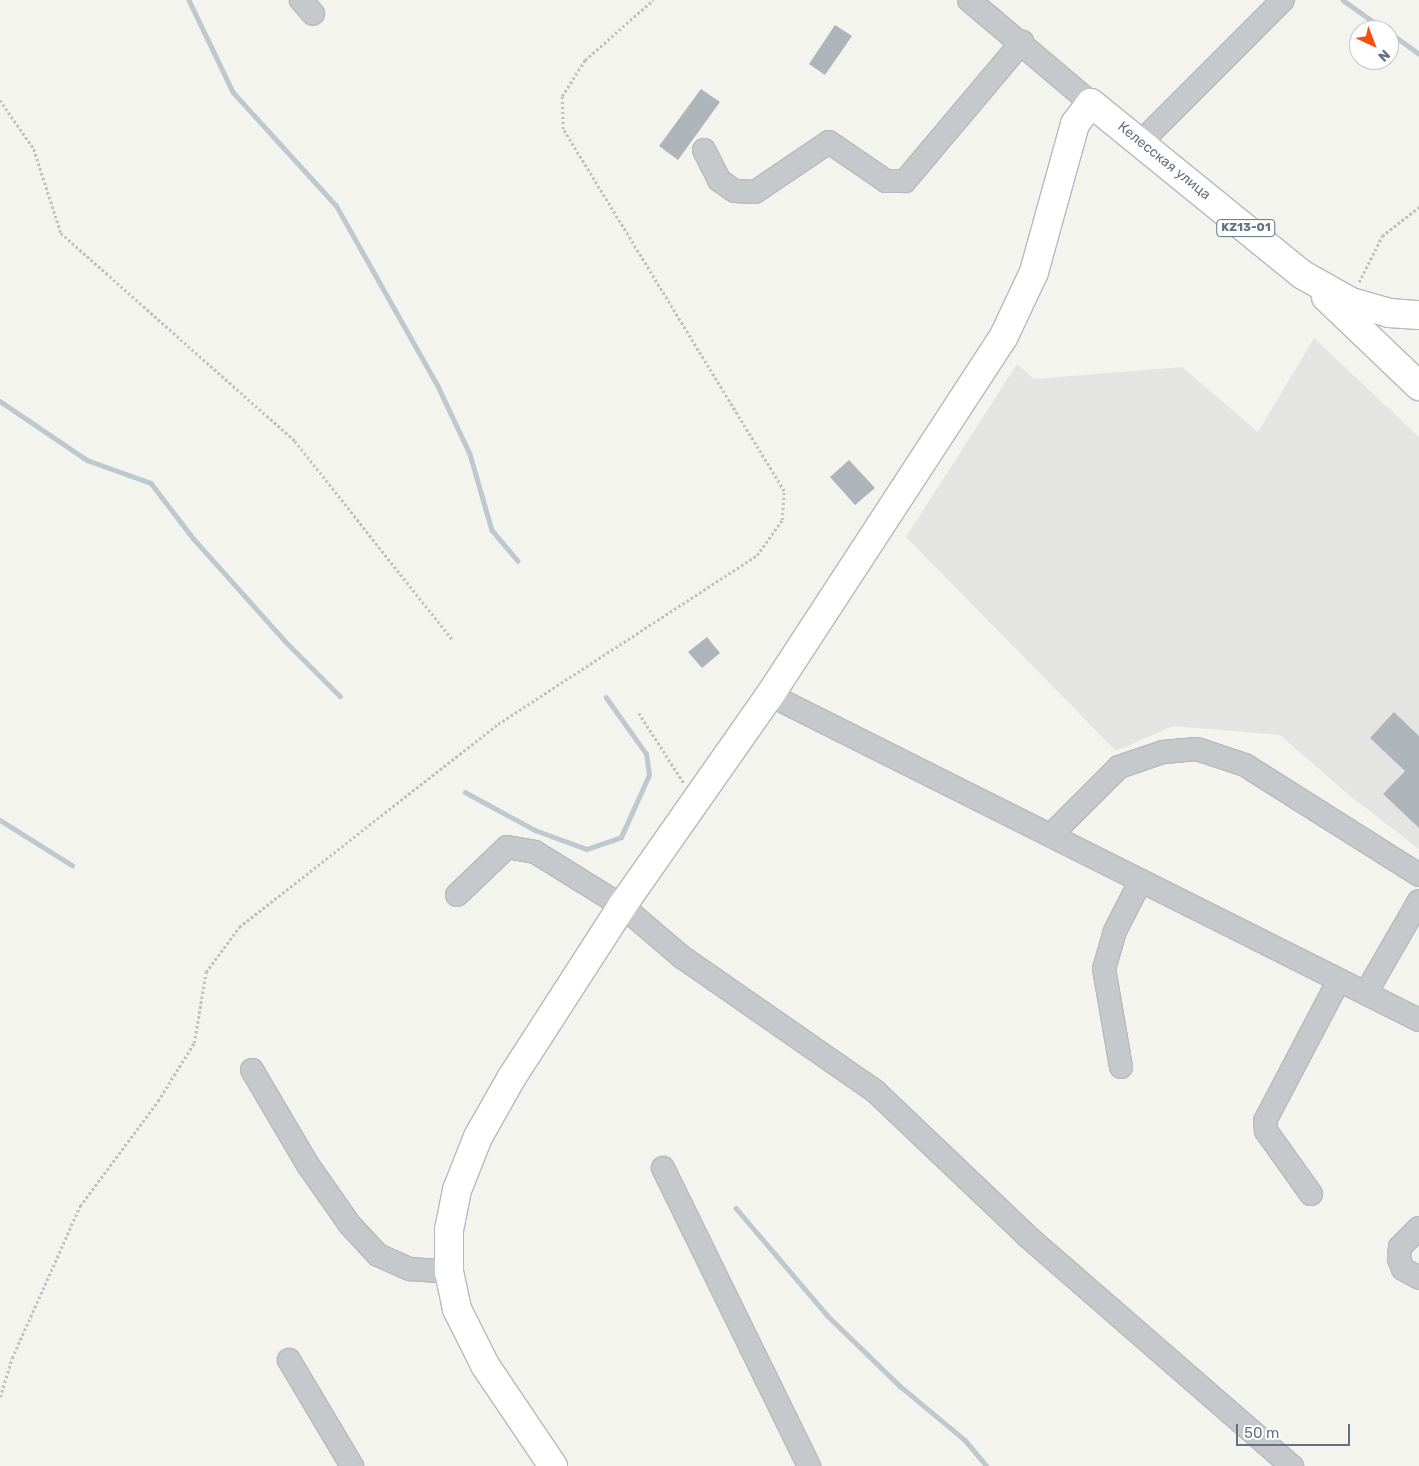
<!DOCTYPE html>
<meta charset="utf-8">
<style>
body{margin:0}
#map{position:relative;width:1419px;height:1466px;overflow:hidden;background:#f4f4ef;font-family:Rubik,sans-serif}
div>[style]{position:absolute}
.built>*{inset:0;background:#e4e5e3}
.stream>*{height:4.5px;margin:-2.25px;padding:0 2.25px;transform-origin:2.25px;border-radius:2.25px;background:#bec9cf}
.building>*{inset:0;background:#adb5bb}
.path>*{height:2.5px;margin-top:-1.25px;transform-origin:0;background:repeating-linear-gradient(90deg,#bec0c2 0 2.5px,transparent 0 5px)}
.roads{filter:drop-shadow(1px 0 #b6babe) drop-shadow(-1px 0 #b6babe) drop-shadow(0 1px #b6babe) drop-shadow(0 -1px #b6babe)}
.minor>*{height:22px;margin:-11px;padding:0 11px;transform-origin:11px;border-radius:11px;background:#c6c9cc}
.major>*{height:28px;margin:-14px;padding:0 14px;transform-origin:14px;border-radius:14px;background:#fff}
span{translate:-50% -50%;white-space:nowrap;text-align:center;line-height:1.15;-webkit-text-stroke:5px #fff;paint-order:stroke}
.shield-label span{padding:1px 4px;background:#fff;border:1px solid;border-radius:4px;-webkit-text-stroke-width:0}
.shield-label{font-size:12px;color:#607284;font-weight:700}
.street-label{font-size:14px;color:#607284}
.north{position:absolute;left:1349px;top:20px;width:50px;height:50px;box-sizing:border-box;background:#fff;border:1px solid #bfc7ce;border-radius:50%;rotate:137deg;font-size:14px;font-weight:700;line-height:20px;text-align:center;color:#607284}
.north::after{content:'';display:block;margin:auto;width:18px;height:22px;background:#f54f0e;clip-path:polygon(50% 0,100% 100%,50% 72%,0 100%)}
.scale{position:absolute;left:1236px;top:1424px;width:114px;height:22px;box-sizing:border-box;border:2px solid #607284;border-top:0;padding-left:6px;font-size:15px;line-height:18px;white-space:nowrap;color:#607284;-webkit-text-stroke:4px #fff;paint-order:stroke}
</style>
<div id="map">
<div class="built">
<i style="clip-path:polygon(1314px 338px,1419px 437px,1419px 849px,1350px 796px,1280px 735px,1173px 726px,1116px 751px,906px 537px,1017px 364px,1034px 379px,1182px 367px,1258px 432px)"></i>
</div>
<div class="stream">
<i style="left:189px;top:0;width:102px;rotate:64.4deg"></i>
<i style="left:233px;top:92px;width:153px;rotate:47.7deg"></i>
<i style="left:336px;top:205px;width:208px;rotate:60.6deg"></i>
<i style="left:438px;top:386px;width:75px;rotate:64.8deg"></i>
<i style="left:470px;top:454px;width:79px;rotate:73.9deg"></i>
<i style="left:492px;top:530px;width:40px;rotate:50deg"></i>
<i style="left:1343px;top:0;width:52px;rotate:35.5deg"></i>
<i style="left:1389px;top:32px;width:37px;rotate:36deg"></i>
<i style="left:0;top:401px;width:105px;rotate:34.1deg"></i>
<i style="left:87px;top:460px;width:68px;rotate:19.8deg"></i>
<i style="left:151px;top:483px;width:69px;rotate:52.6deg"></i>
<i style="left:193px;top:538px;width:138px;rotate:48.2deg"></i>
<i style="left:285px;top:641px;width:78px;rotate:45deg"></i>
<i style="left:465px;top:792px;width:80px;rotate:28.5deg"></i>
<i style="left:535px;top:830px;width:55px;rotate:20.1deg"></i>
<i style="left:587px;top:849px;width:36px;rotate:-19deg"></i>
<i style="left:621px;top:837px;width:68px;rotate:-65.7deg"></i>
<i style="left:649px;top:775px;width:21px;rotate:-98deg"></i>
<i style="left:646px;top:754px;width:69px;rotate:-125.5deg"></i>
<i style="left:0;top:820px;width:85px;rotate:32deg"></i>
<i style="left:736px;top:1208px;width:140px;rotate:49.6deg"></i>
<i style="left:827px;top:1315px;width:102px;rotate:44.2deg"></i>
<i style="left:900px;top:1386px;width:85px;rotate:39.7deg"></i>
<i style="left:965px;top:1440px;width:34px;rotate:50deg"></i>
</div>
<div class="building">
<i style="clip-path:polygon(835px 25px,852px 36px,825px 75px,809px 64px)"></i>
<i style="clip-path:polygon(701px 89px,720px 102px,678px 160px,659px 146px)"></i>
<i style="clip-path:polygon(849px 460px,875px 488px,855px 505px,830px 477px)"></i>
<i style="clip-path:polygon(707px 637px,720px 653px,702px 668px,688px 652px)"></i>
<i style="clip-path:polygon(1394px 712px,1419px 736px,1419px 828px,1383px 794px,1405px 771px,1370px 738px)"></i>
</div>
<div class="path">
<i style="left:0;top:100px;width:60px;rotate:55.2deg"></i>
<i style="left:34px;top:149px;width:88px;rotate:72.2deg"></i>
<i style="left:61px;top:233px;width:313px;rotate:41.6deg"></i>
<i style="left:295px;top:441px;width:254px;rotate:51.6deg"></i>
<i style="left:1359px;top:282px;width:51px;rotate:-63.4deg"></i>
<i style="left:1382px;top:236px;width:47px;rotate:-38.1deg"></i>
<i style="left:639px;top:713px;width:83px;rotate:57.3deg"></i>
<i style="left:0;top:1397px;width:41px;rotate:-72.9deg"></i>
<i style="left:12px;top:1358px;width:167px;rotate:-65.9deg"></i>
<i style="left:80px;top:1206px;width:131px;rotate:-53.4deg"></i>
<i style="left:158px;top:1101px;width:68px;rotate:-58.2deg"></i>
<i style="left:194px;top:1043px;width:72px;rotate:-80.4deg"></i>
<i style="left:206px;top:972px;width:56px;rotate:-53.7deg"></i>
<i style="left:239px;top:927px;width:329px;rotate:-38.1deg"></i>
<i style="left:498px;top:724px;width:309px;rotate:-33.1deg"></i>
<i style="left:757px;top:555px;width:43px;rotate:-54.5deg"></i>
<i style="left:782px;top:520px;width:29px;rotate:-86deg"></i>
<i style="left:784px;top:491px;width:424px;rotate:-121.4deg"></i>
<i style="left:563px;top:129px;width:33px;rotate:-92deg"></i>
<i style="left:562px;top:96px;width:43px;rotate:-57.4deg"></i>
<i style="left:585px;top:60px;width:91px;rotate:-41.4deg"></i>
</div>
<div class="roads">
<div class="minor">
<i style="left:301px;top:0;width:18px;rotate:49deg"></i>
<i style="left:969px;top:0;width:160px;rotate:40.2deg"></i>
<i style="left:1142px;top:141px;width:199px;rotate:-45deg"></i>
<i style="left:704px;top:150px;width:34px;rotate:63deg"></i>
<i style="left:719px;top:180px;width:19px;rotate:35deg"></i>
<i style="left:735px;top:191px;width:20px;rotate:3deg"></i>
<i style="left:755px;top:192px;width:89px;rotate:-34deg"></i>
<i style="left:829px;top:142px;width:69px;rotate:34.4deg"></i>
<i style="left:886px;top:181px;width:19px"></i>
<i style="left:905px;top:181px;width:182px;rotate:-49.9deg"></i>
<i style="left:770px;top:695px;width:726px;rotate:26.6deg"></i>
<i style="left:1051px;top:835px;width:96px;rotate:-45deg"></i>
<i style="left:1119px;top:767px;width:46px;rotate:-18.8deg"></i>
<i style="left:1163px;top:752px;width:34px;rotate:-5deg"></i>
<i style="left:1197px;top:749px;width:51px;rotate:18.4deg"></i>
<i style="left:1245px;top:765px;width:206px;rotate:32.3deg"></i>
<i style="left:457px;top:895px;width:69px;rotate:-43.8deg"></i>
<i style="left:507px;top:847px;width:28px;rotate:10deg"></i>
<i style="left:535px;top:852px;width:102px;rotate:31.8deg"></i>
<i style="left:622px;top:906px;width:79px;rotate:40.4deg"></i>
<i style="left:682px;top:957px;width:235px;rotate:34.8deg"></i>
<i style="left:875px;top:1091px;width:210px;rotate:43.6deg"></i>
<i style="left:1027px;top:1236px;width:351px;rotate:41deg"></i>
<i style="left:1366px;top:993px;width:106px;rotate:-60.1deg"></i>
<i style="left:1121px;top:1067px;width:99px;rotate:-99.8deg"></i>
<i style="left:1104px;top:969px;width:37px;rotate:-74deg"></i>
<i style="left:1114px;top:933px;width:59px;rotate:-63deg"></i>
<i style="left:252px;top:1070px;width:110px;rotate:59.5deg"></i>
<i style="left:308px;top:1165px;width:73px;rotate:55deg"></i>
<i style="left:350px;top:1225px;width:41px;rotate:47deg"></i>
<i style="left:378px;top:1255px;width:35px;rotate:24deg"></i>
<i style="left:410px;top:1269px;width:39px;rotate:4deg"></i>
<i style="left:663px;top:1168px;width:332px;rotate:63.9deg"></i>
<i style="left:1311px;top:1194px;width:77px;rotate:-125.5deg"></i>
<i style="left:1266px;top:1131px;width:10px;rotate:-96deg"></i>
<i style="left:1265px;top:1121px;width:159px;rotate:-62.3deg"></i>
<i style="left:1419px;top:1228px;width:27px;rotate:135deg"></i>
<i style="left:1400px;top:1247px;width:12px;rotate:95deg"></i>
<i style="left:1399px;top:1259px;width:11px;rotate:68deg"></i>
<i style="left:1403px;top:1269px;width:18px;rotate:29deg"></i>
<i style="left:289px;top:1360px;width:123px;rotate:59.3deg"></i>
</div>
<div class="major">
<i style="left:1326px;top:297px;width:129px;rotate:43.7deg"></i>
<i style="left:553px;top:1466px;width:122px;rotate:-124deg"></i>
<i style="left:485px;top:1365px;width:63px;rotate:-116.6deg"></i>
<i style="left:457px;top:1309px;width:38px;rotate:-102deg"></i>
<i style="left:449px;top:1272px;width:42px;rotate:-90deg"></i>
<i style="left:449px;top:1230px;width:41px;rotate:-78.7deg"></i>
<i style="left:457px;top:1190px;width:57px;rotate:-68.4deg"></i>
<i style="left:478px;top:1137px;width:69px;rotate:-60.5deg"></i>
<i style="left:512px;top:1077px;width:203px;rotate:-57.2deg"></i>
<i style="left:622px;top:906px;width:258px;rotate:-55deg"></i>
<i style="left:770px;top:695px;width:426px;rotate:-56.9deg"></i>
<i style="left:1003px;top:338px;width:73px;rotate:-64.8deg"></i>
<i style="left:1034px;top:272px;width:154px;rotate:-74.5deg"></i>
<i style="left:1075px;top:124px;width:26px;rotate:-53deg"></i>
<i style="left:1091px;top:103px;width:273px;rotate:39.1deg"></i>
<i style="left:1303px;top:275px;width:55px;rotate:29.4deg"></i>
<i style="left:1351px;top:302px;width:40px;rotate:16deg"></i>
<i style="left:1389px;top:313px;width:30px;rotate:4deg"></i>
</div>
</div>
<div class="shield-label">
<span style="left:1246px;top:228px">KZ13-01</span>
</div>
<div class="street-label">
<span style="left:1164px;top:161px;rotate:39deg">Келесская улица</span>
</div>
<div class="north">N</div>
<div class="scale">50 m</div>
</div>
